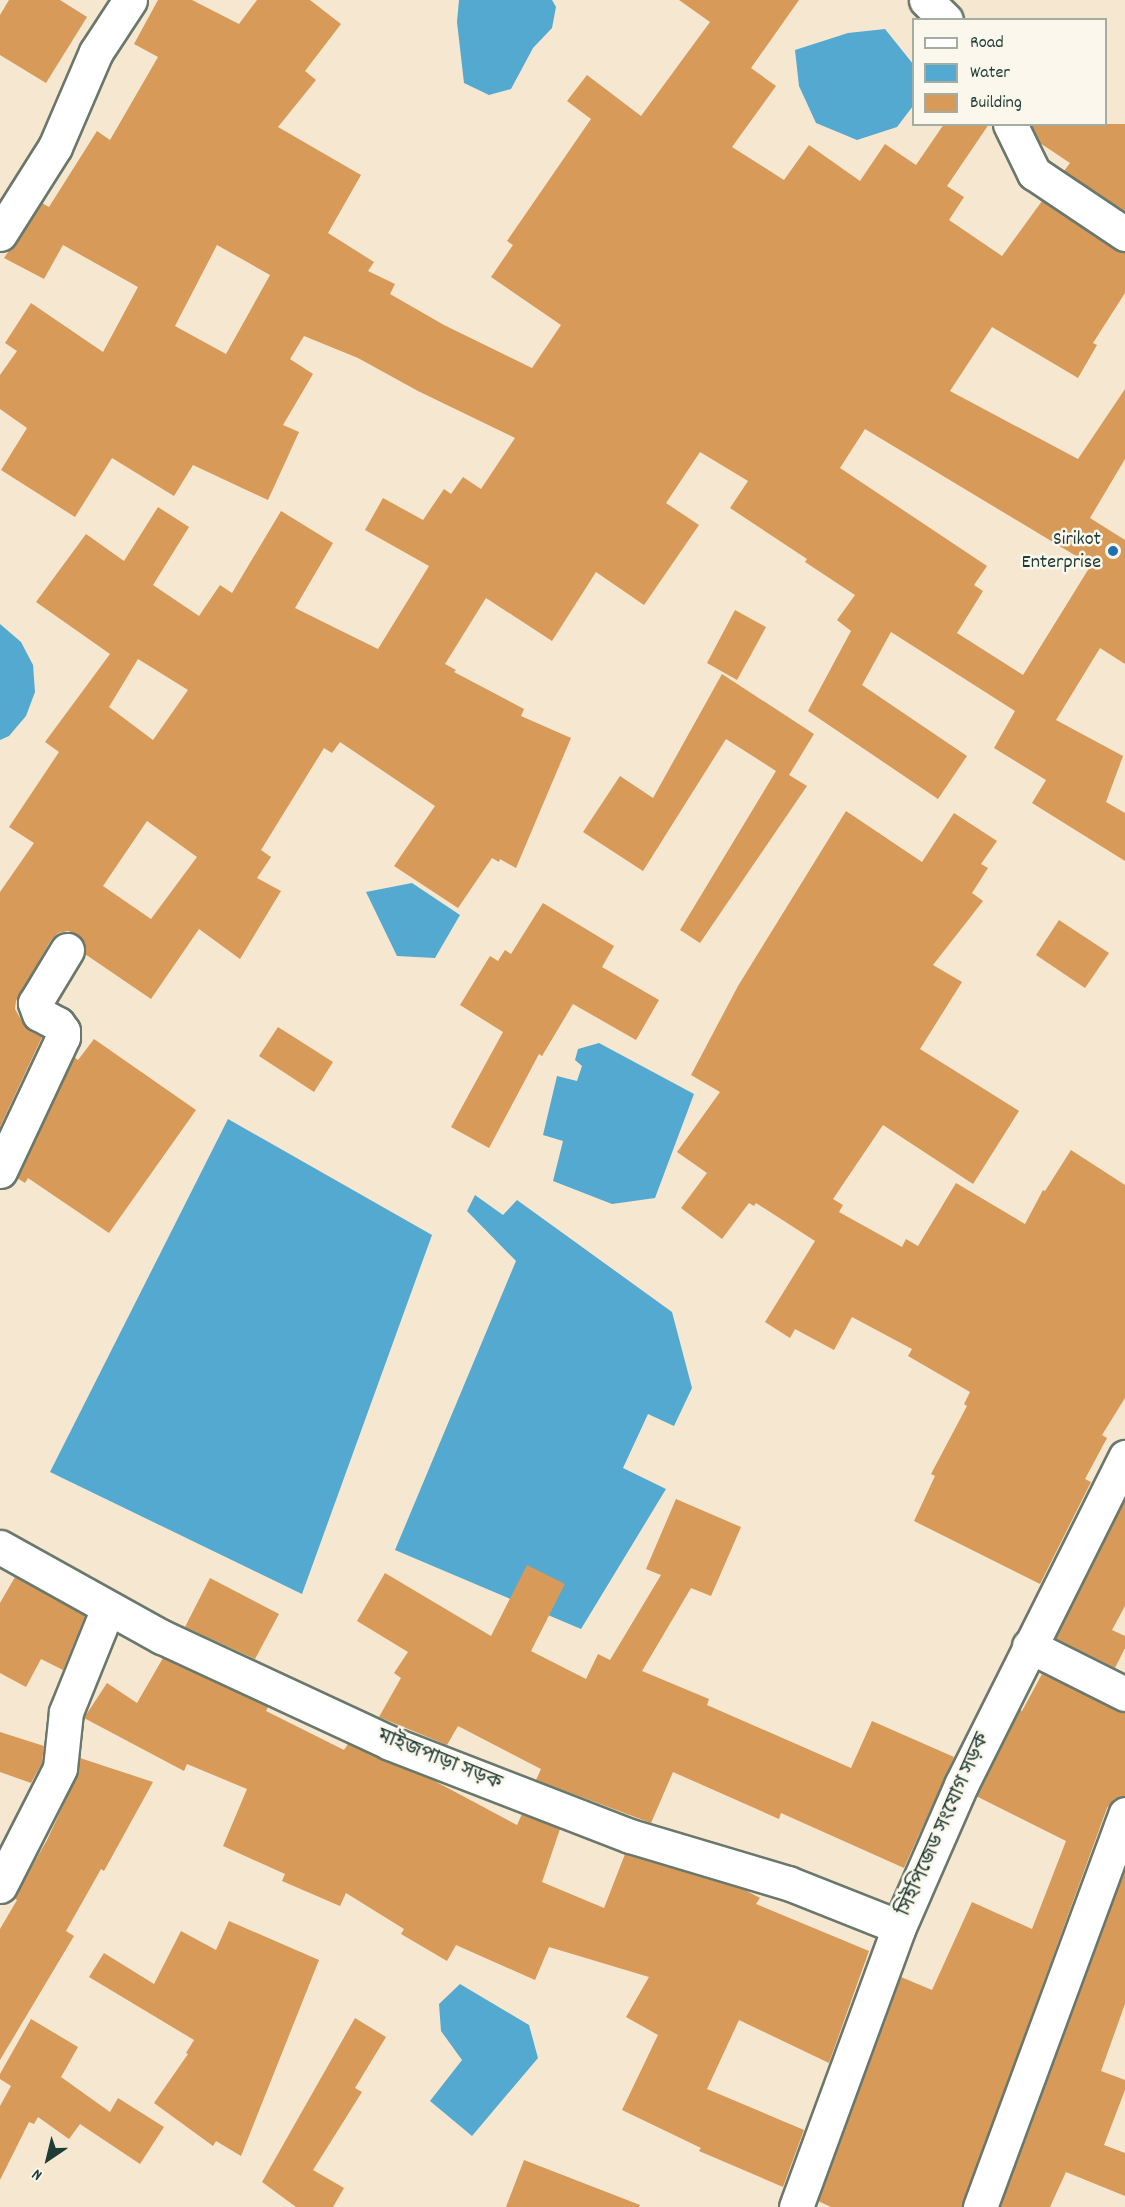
<!DOCTYPE html>
<meta charset="utf-8">
<style>
body{margin:0}
#map{position:relative;width:1125px;height:2207px;overflow:hidden;background:#f6e7d1;font-family:Dekko,"Noto Sans Bengali",sans-serif}
div>[style]{position:absolute}
.water>*{inset:0;background:#53a9cf}
.building>*{inset:0;background:#d79a58}
.roads{filter:drop-shadow(2px 0 #6a786b) drop-shadow(-2px 0 #6a786b) drop-shadow(0 2px #6a786b) drop-shadow(0 -2px #6a786b)}
.street>*{height:33px;margin:-16.5px;padding:0 16.5px;transform-origin:16.5px;border-radius:16.5px;background:#fff}
.dots>*{width:16px;height:16px;translate:-50% -50%;box-sizing:border-box;border:3px solid #fbf7ec;border-radius:50%}
span{translate:-50% -50%;white-space:nowrap;text-align:center;line-height:1.15;-webkit-text-stroke:5px #fbf7ec;paint-order:stroke}
.poi-label{font-size:20px;color:#1f3d34}
.right{translate:-100% -50%;text-align:right}
.street-label{font-size:20px;color:#1f3d34}
.legend{position:absolute;left:912px;top:18px;width:195px;height:108px;box-sizing:border-box;background:#fbf7ec;border:2px solid #a3ada2;margin:0;padding:8px 10px;list-style:none;font-size:18px;color:#1f3d34}
.legend li{display:flex;align-items:center;gap:12px;height:30px}
.legend b{width:30px;border:2px solid #a3ada2}
.north{position:absolute;left:18px;top:2129px;width:60px;height:60px;-webkit-text-stroke:4px #fbf7ec;paint-order:stroke;rotate:215deg;font-size:16px;font-weight:700;line-height:24px;text-align:center;color:#1f3d34}
.north::after{content:'';display:block;margin:auto;width:21px;height:27px;background:#1f3d34;clip-path:polygon(50% 0,100% 100%,50% 72%,0 100%)}
</style>
<div id="map">
<div class="water">
<i style="clip-path:polygon(459px 0,552px 0,556px 7px,552px 28px,533px 48px,511px 89px,489px 95px,464px 83px,457px 22px)"></i>
<i style="clip-path:polygon(885px 29px,913px 64px,913px 106px,897px 127px,857px 140px,816px 123px,799px 86px,795px 50px,848px 33px)"></i>
<i style="clip-path:polygon(0 624px,21px 642px,33px 665px,35px 692px,26px 716px,9px 736px,0 740px)"></i>
<i style="clip-path:polygon(412px 883px,460px 915px,435px 958px,397px 956px,366px 892px)"></i>
<i style="clip-path:polygon(599px 1043px,694px 1094px,655px 1198px,612px 1204px,553px 1181px,563px 1141px,543px 1135px,557px 1076px,577px 1081px,582px 1066px,575px 1060px,578px 1049px)"></i>
<i style="clip-path:polygon(228px 1119px,432px 1235px,302px 1594px,50px 1472px)"></i>
<i style="clip-path:polygon(475px 1195px,503px 1215px,517px 1200px,672px 1312px,692px 1388px,674px 1426px,648px 1414px,623px 1468px,666px 1489px,581px 1629px,395px 1550px,516px 1261px,467px 1211px)"></i>
<i style="clip-path:polygon(460px 1984px,529px 2025px,538px 2058px,472px 2136px,430px 2101px,462px 2060px,441px 2031px,439px 2004px)"></i>
</div>
<div class="building">
<i style="clip-path:polygon(9px 0,60px 0,87px 17px,46px 83px,0 55px,0 15px)"></i>
<i style="clip-path:polygon(evenodd,158px 0,192px 0,239px 24px,257px 0,310px 0,341px 24px,305px 71px,316px 80px,278px 127px,361px 175px,328px 233px,374px 262px,368px 271px,395px 284px,390px 294px,444px 325px,532px 368px,561px 325px,491px 277px,513px 245px,507px 241px,591px 119px,567px 101px,587px 75px,641px 116px,710px 22px,679px 0,799px 0,751px 68px,776px 86px,732px 147px,784px 180px,809px 145px,860px 181px,885px 144px,916px 165px,944px 124px,989px 124px,947px 186px,964px 197px,949px 220px,1002px 256px,1042px 201px,1115px 250px,1125px 253px,1125px 293px,1093px 343px,1097px 345px,1078px 378px,992px 327px,950px 391px,1078px 459px,1125px 389px,1125px 459px,1090px 518px,1125px 540px,1125px 664px,1100px 648px,1056px 720px,1123px 756px,1106px 802px,1125px 813px,1125px 861px,1032px 803px,1046px 780px,994px 748px,1015px 711px,891px 632px,862px 685px,967px 756px,938px 799px,808px 711px,851px 631px,837px 620px,855px 595px,805px 562px,807px 559px,730px 508px,748px 481px,700px 452px,666px 503px,699px 525px,644px 605px,596px 572px,552px 641px,486px 598px,445px 664px,456px 670px,454px 672px,524px 709px,521px 716px,571px 738px,516px 868px,500px 859px,499px 862px,492px 858px,458px 908px,394px 866px,435px 806px,340px 742px,332px 753px,324px 748px,261px 850px,271px 857px,257px 878px,281px 891px,240px 959px,199px 929px,151px 999px,85px 954px,84px 941px,76px 934px,68px 931px,58px 933px,51px 940px,16px 1001px,15px 1009px,22px 1021px,30px 1031px,42px 1037px,0 1127px,0 892px,34px 843px,9px 827px,59px 752px,45px 742px,110px 654px,36px 602px,86px 534px,124px 561px,158px 507px,189px 527px,153px 585px,199px 616px,220px 585px,232px 593px,281px 511px,333px 543px,295px 608px,378px 649px,429px 566px,365px 530px,383px 498px,423px 520px,444px 489px,451px 494px,463px 477px,481px 489px,515px 438px,418px 391px,358px 358px,304px 336px,290px 359px,313px 374px,283px 425px,299px 432px,268px 500px,193px 465px,174px 496px,112px 458px,75px 517px,1px 470px,27px 428px,0 409px,0 375px,17px 351px,5px 343px,31px 303px,103px 352px,138px 287px,63px 245px,44px 279px,4px 258px,42px 203px,49px 207px,97px 131px,110px 140px,158px 57px,134px 44px,158px 0,217px 245px,270px 275px,226px 354px,175px 326px,217px 245px,158px 0,865px 429px,1091px 565px,1023px 675px,957px 633px,983px 591px,974px 585px,987px 566px,840px 468px,865px 429px,158px 0,138px 659px,188px 690px,153px 740px,109px 707px,138px 659px,158px 0,147px 821px,197px 857px,151px 919px,103px 886px,147px 821px)"></i>
<i style="clip-path:polygon(1031px 124px,1125px 124px,1125px 211px,1064px 171px,1070px 163px,1040px 143px)"></i>
<i style="clip-path:polygon(735px 610px,766px 627px,737px 680px,707px 663px)"></i>
<i style="clip-path:polygon(722px 674px,814px 734px,789px 775px,807px 786px,700px 943px,680px 930px,776px 771px,726px 739px,643px 871px,583px 832px,620px 776px,653px 798px)"></i>
<i style="clip-path:polygon(846px 811px,922px 862px,954px 813px,997px 841px,981px 864px,988px 868px,972px 893px,983px 901px,933px 965px,962px 982px,920px 1049px,1019px 1111px,973px 1184px,883px 1125px,833px 1199px,843px 1205px,839px 1212px,902px 1247px,906px 1239px,918px 1246px,956px 1183px,1025px 1224px,1043px 1190px,1045px 1191px,1071px 1150px,1125px 1185px,1125px 1398px,1102px 1435px,1107px 1438px,1085px 1479px,1091px 1482px,1040px 1584px,914px 1521px,935px 1476px,931px 1474px,967px 1406px,964px 1404px,970px 1392px,908px 1356px,912px 1349px,852px 1317px,834px 1350px,795px 1329px,790px 1338px,765px 1322px,815px 1241px,756px 1203px,754px 1206px,749px 1203px,722px 1239px,681px 1208px,707px 1173px,677px 1152px,720px 1092px,691px 1075px,738px 986px)"></i>
<i style="clip-path:polygon(543px 903px,614px 946px,602px 967px,659px 1000px,636px 1040px,573px 1004px,542px 1056px,539px 1054px,489px 1148px,451px 1127px,503px 1032px,460px 1005px,490px 956px,498px 961px,505px 950px,511px 954px)"></i>
<i style="clip-path:polygon(1059px 920px,1109px 953px,1085px 988px,1036px 955px)"></i>
<i style="clip-path:polygon(278px 1027px,333px 1062px,314px 1092px,259px 1056px)"></i>
<i style="clip-path:polygon(94px 1039px,196px 1110px,109px 1233px,28px 1178px,25px 1183px,17px 1178px,74px 1057px,78px 1060px)"></i>
<i style="clip-path:polygon(676px 1499px,741px 1527px,711px 1596px,691px 1588px,642px 1671px,709px 1699px,707px 1705px,851px 1768px,872px 1721px,954px 1757px,904px 1868px,781px 1813px,779px 1819px,673px 1772px,651px 1823px,536px 1780px,541px 1769px,458px 1726px,447px 1745px,379px 1717px,401px 1678px,394px 1673px,408px 1652px,357px 1621px,385px 1573px,491px 1636px,527px 1565px,565px 1584px,531px 1651px,586px 1679px,598px 1654px,610px 1660px,661px 1575px,646px 1569px)"></i>
<i style="clip-path:polygon(1125px 1499px,1125px 1606px,1112px 1630px,1125px 1636px,1125px 1648px,1115px 1668px,1055px 1638px)"></i>
<i style="clip-path:polygon(15px 1577px,85px 1616px,63px 1670px,41px 1659px,26px 1687px,0 1673px,0 1603px)"></i>
<i style="clip-path:polygon(210px 1578px,279px 1614px,255px 1659px,185px 1627px)"></i>
<i style="clip-path:polygon(163px 1658px,268px 1707px,266px 1711px,344px 1750px,348px 1744px,429px 1778px,517px 1825px,522px 1814px,560px 1829px,542px 1882px,604px 1908px,625px 1854px,745px 1890px,760px 1898px,756px 1904px,869px 1951px,829px 2063px,739px 2020px,707px 2089px,804px 2130px,783px 2187px,699px 2151px,701px 2148px,622px 2110px,658px 2035px,626px 2017px,649px 1977px,549px 1947px,535px 1980px,456px 1945px,447px 1961px,401px 1934px,404px 1929px,346px 1893px,340px 1906px,282px 1881px,285px 1874px,223px 1846px,247px 1789px,187px 1764px,184px 1771px,84px 1718px,107px 1683px,137px 1703px)"></i>
<i style="clip-path:polygon(1042px 1674px,1125px 1713px,1125px 1796px,1114px 1799px,1107px 1808px,962px 2207px,831px 2207px,818px 2201px,901px 1977px,932px 1990px,972px 1902px,1032px 1929px,1066px 1841px,976px 1796px,1020px 1710px,1022px 1711px)"></i>
<i style="clip-path:polygon(0 1732px,44px 1746px,42px 1763px,31px 1783px,0 1772px)"></i>
<i style="clip-path:polygon(80px 1758px,153px 1782px,104px 1871px,101px 1869px,66px 1931px,74px 1936px,0 2060px,0 1929px,17px 1900px,14px 1898px,47px 1840px,77px 1776px)"></i>
<i style="clip-path:polygon(1125px 1868px,1125px 2004px,1101px 2071px,1125px 2080px,1125px 2090px,1104px 2145px,1125px 2153px,1125px 2196px,1066px 2172px,1050px 2207px,1000px 2207px)"></i>
<i style="clip-path:polygon(229px 1921px,319px 1960px,241px 2156px,216px 2141px,213px 2146px,154px 2103px,188px 2054px,186px 2053px,194px 2040px,89px 1977px,104px 1953px,154px 1984px,181px 1931px,216px 1950px)"></i>
<i style="clip-path:polygon(355px 2018px,386px 2037px,355px 2088px,362px 2092px,313px 2170px,344px 2188px,333px 2207px,296px 2207px,262px 2182px)"></i>
<i style="clip-path:polygon(31px 2019px,78px 2047px,61px 2077px,110px 2112px,118px 2098px,164px 2127px,140px 2164px,80px 2124px,69px 2139px,38px 2117px,34px 2124px,29px 2122px,0 2180px,0 2106px,11px 2086px,0 2079px,0 2074px)"></i>
<i style="clip-path:polygon(524px 2160px,640px 2205px,639px 2207px,506px 2207px)"></i>
</div>
<div class="roads">
<div class="street">
<i style="left:926px;top:0;width:28px;rotate:45deg"></i>
<i style="left:1010px;top:124px;width:55px;rotate:63.9deg"></i>
<i style="left:1034px;top:173px;width:110px;rotate:33.8deg"></i>
<i style="left:0;top:234px;width:103px;rotate:-57.7deg"></i>
<i style="left:55px;top:147px;width:103px;rotate:-66.7deg"></i>
<i style="left:96px;top:52px;width:62px;rotate:-56.8deg"></i>
<i style="left:0;top:1171px;width:148px;rotate:-64.8deg"></i>
<i style="left:63px;top:1037px;width:6px;rotate:-90deg"></i>
<i style="left:63px;top:1031px;width:9px;rotate:-126deg"></i>
<i style="left:58px;top:1024px;width:21px;rotate:-152deg"></i>
<i style="left:39px;top:1014px;width:12px;rotate:-110deg"></i>
<i style="left:35px;top:1003px;width:62px;rotate:-58.9deg"></i>
<i style="left:0;top:1547px;width:185px;rotate:29.1deg"></i>
<i style="left:162px;top:1637px;width:251px;rotate:24.9deg"></i>
<i style="left:390px;top:1743px;width:257px;rotate:21.2deg"></i>
<i style="left:630px;top:1836px;width:165px;rotate:16.6deg"></i>
<i style="left:788px;top:1883px;width:119px;rotate:21.6deg"></i>
<i style="left:1029px;top:1646px;width:107px;rotate:26.6deg"></i>
<i style="left:0;top:1886px;width:132px;rotate:-63deg"></i>
<i style="left:60px;top:1768px;width:56px;rotate:-83.9deg"></i>
<i style="left:66px;top:1712px;width:112px;rotate:-68deg"></i>
<i style="left:796px;top:2207px;width:298px;rotate:-69.8deg"></i>
<i style="left:899px;top:1927px;width:155px;rotate:-66.4deg"></i>
<i style="left:961px;top:1785px;width:367px;rotate:-63.4deg"></i>
<i style="left:980px;top:2207px;width:419px;rotate:-69.7deg"></i>
</div>
</div>
<div class="dots">
<i style="left:1113px;top:551px;background:#1f6fb2"></i>
</div>
<div class="poi-label">
<span class="right" style="left:1101px;top:552px">Sirikot<br>Enterprise</span>
</div>
<div class="street-label">
<span style="left:439px;top:1761px;rotate:22deg">মাইজপাড়া সড়ক</span>
<span style="left:945px;top:1825px;rotate:-66deg">সিইপিজেড সংযোগ সড়ক</span>
</div>
<ul class="legend">
<li><b style="height:8px;background:#fff"></b>Road</li>
<li><b style="height:16px;background:#53a9cf"></b>Water</li>
<li><b style="height:16px;background:#d79a58"></b>Building</li>
</ul>
<div class="north">N</div>
</div>
